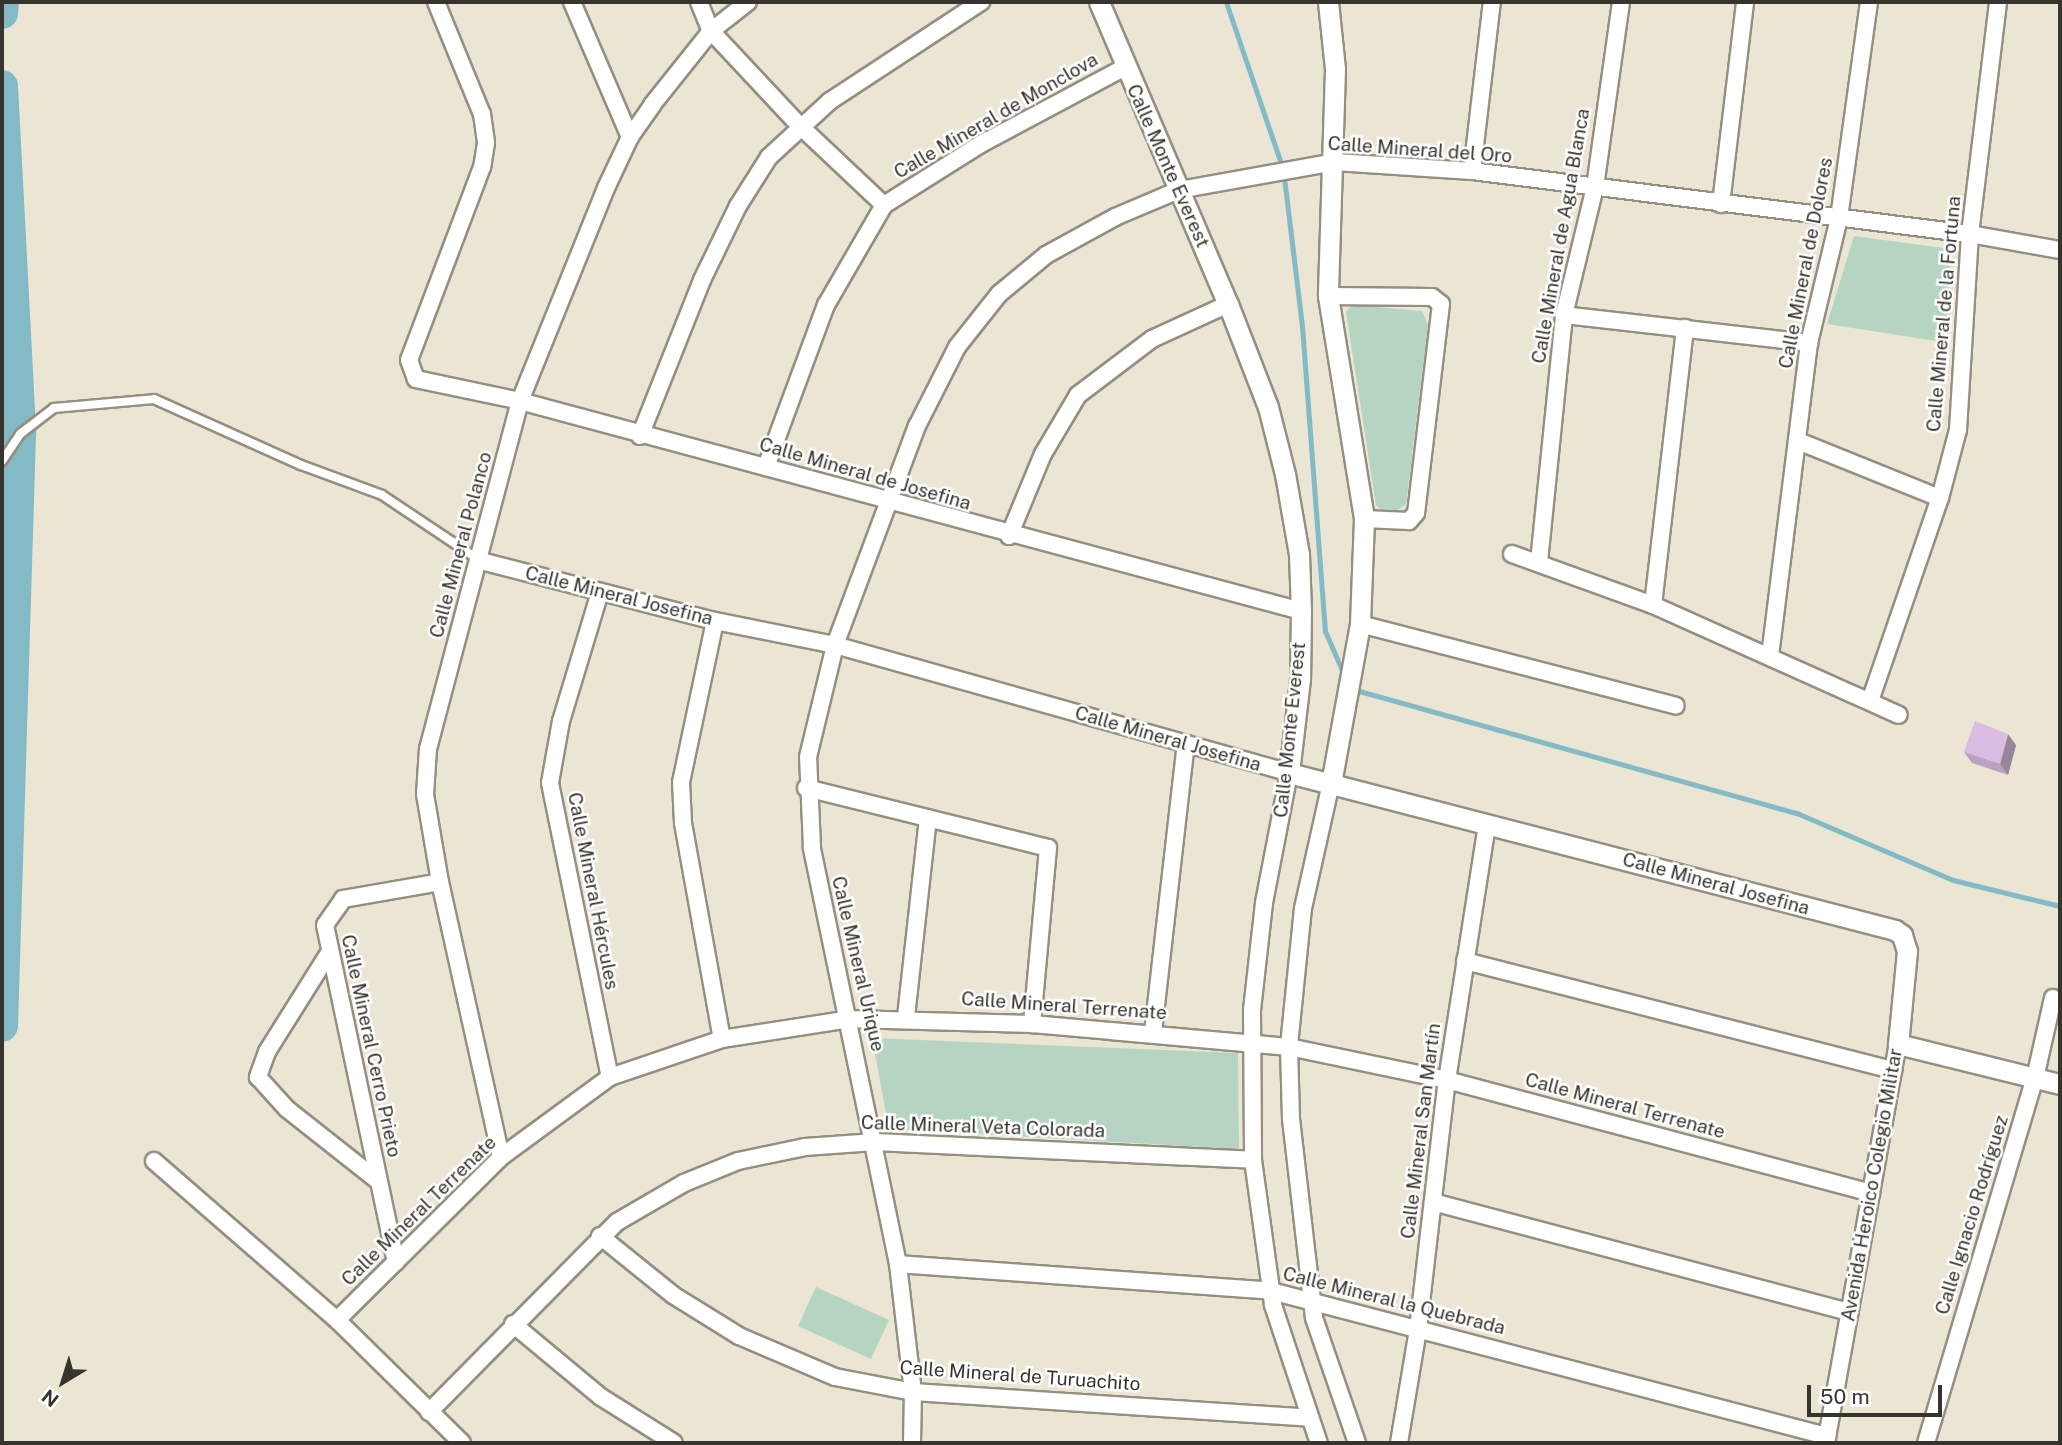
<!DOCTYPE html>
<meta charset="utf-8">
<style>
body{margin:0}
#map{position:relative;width:2062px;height:1445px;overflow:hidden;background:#ebe5d4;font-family:"Public Sans",sans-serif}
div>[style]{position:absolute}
.green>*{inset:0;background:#b5d5c2}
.stream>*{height:5px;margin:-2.5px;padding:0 2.5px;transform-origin:2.5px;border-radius:2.5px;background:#83bac6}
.river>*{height:32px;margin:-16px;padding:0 16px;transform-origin:16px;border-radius:16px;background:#83bac6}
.roads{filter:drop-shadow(2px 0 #948f80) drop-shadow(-2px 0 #948f80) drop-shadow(0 2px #948f80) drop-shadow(0 -2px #948f80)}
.service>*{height:8px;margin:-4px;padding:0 4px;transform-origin:4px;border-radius:4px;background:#fff}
.minor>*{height:16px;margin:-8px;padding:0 8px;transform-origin:8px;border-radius:8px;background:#fff}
.tertiary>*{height:19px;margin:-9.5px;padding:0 9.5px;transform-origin:9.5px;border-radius:9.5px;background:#fff}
.wall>*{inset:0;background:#bba2c1}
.shaded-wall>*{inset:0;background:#98849d}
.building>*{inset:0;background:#d9bce0}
span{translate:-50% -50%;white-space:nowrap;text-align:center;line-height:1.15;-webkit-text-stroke:5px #fff;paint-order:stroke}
.street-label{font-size:19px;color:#36342d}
.frame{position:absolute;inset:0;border:4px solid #36342d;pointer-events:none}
.north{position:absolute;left:28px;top:1347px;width:70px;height:70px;-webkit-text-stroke:5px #fff;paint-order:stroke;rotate:218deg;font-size:19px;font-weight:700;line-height:28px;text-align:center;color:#36342d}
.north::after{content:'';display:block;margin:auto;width:24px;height:32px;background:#36342d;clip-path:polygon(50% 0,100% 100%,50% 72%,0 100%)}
.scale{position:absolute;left:1807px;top:1385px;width:135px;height:32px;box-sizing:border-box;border:4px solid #36342d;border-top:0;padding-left:9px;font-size:21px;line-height:24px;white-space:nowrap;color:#36342d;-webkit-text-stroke:5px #fff;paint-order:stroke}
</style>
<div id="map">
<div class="green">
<i style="clip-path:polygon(1854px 236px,1951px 249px,1949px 343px,1827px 324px)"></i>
<i style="clip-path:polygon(1352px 305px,1422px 311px,1428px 325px,1406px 504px,1396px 511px,1384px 512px,1376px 505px,1346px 312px)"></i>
<i style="clip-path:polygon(872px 1038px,1238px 1053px,1239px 1149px,889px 1129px)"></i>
<i style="clip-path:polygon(816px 1287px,889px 1320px,871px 1359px,798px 1326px)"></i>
</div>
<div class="stream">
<i style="left:1226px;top:2px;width:176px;rotate:71.2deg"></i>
<i style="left:1283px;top:169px;width:158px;rotate:83.1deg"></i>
<i style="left:1302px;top:326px;width:306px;rotate:85.7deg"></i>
<i style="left:1325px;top:631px;width:48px;rotate:66.6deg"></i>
<i style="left:1352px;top:689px;width:464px;rotate:15.6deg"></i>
<i style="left:1799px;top:814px;width:168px;rotate:23.2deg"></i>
<i style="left:1953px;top:880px;width:110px;rotate:13.7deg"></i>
</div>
<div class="river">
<i style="left:2px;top:13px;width:11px;rotate:-85deg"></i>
<i style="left:2px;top:86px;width:348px;rotate:87deg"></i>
<i style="left:20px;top:434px;width:592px;rotate:91.74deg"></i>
</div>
<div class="roads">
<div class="service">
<i style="left:2px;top:461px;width:32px;rotate:-56deg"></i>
<i style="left:20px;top:434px;width:43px;rotate:-37.4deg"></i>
<i style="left:54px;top:408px;width:100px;rotate:-5.1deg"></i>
<i style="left:154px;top:399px;width:161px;rotate:24.2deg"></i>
<i style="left:301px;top:465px;width:86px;rotate:20.3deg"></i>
<i style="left:382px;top:495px;width:115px;rotate:33.7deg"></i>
</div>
<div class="minor">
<i style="left:436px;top:2px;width:121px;rotate:67.7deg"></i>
<i style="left:482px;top:114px;width:29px;rotate:82deg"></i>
<i style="left:486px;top:143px;width:24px;rotate:99deg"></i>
<i style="left:482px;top:167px;width:206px;rotate:110.7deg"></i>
<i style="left:409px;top:360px;width:20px;rotate:70deg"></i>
<i style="left:416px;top:379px;width:106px;rotate:11.9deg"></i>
<i style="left:520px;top:401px;width:809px;rotate:15.05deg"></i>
<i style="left:572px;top:2px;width:147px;rotate:66.8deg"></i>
<i style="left:699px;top:2px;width:31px;rotate:68deg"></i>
<i style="left:711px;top:31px;width:129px;rotate:46.9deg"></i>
<i style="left:799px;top:125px;width:117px;rotate:43.3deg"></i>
<i style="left:1472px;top:171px;width:170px;rotate:-83.3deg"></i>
<i style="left:1721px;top:204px;width:203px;rotate:-83.2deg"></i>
<i style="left:1328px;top:296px;width:104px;rotate:0.6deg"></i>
<i style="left:1432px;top:297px;width:11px;rotate:38deg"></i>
<i style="left:1441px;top:304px;width:210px;rotate:96.8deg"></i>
<i style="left:1416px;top:513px;width:11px;rotate:131deg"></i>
<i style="left:1409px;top:521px;width:45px;rotate:-177.5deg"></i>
<i style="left:1564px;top:315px;width:247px;rotate:6.5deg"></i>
<i style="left:640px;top:436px;width:168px;rotate:-68.3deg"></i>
<i style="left:702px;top:280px;width:82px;rotate:-64.1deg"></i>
<i style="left:738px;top:206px;width:58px;rotate:-57.7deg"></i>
<i style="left:769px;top:157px;width:83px;rotate:-42.6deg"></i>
<i style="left:830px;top:101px;width:181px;rotate:-33.3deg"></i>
<i style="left:1798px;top:441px;width:153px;rotate:21.9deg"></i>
<i style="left:766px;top:467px;width:173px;rotate:-69.7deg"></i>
<i style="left:826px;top:305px;width:116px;rotate:-59.9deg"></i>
<i style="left:884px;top:205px;width:115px;rotate:-32.2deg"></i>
<i style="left:981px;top:144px;width:163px;rotate:-28.1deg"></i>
<i style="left:1009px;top:536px;width:89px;rotate:-67.5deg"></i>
<i style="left:1043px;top:454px;width:69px;rotate:-59.3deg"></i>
<i style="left:1078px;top:395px;width:93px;rotate:-37.1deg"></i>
<i style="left:1152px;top:339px;width:84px;rotate:-24.7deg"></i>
<i style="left:1512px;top:554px;width:150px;rotate:19.9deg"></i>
<i style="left:1653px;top:605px;width:269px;rotate:24.1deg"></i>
<i style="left:481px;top:561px;width:242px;rotate:14.4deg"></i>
<i style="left:715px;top:621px;width:122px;rotate:11.3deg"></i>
<i style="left:835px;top:645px;width:472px;rotate:15.7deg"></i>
<i style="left:1289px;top:773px;width:132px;rotate:100.9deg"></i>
<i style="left:1264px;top:903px;width:108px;rotate:96.4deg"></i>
<i style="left:1252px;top:1010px;width:150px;rotate:89.6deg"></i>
<i style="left:1253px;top:1160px;width:146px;rotate:82.1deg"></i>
<i style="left:1273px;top:1305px;width:145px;rotate:71.6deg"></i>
<i style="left:1539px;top:562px;width:248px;rotate:-84.2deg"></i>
<i style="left:1564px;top:315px;width:132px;rotate:-76.4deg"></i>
<i style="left:1595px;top:187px;width:187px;rotate:-82deg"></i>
<i style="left:600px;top:592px;width:135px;rotate:106.8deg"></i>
<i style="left:561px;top:721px;width:63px;rotate:100.1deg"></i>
<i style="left:550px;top:783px;width:300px;rotate:78.5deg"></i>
<i style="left:1653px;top:605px;width:279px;rotate:-83.4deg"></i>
<i style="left:715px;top:621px;width:165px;rotate:101.9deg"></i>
<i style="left:681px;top:782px;width:41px;rotate:87.2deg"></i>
<i style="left:683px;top:823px;width:219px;rotate:79.8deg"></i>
<i style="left:1360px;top:624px;width:326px;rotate:14.5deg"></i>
<i style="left:1770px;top:656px;width:315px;rotate:-82.9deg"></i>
<i style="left:1809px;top:343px;width:129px;rotate:-76.5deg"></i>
<i style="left:1839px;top:218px;width:218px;rotate:-82.1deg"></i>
<i style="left:1870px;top:701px;width:215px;rotate:-71deg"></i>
<i style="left:1940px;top:498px;width:70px;rotate:-75.2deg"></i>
<i style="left:1958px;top:430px;width:196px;rotate:-86.5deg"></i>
<i style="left:1970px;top:234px;width:234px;rotate:-83.1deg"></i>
<i style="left:1331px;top:783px;width:128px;rotate:102.6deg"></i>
<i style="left:1303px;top:908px;width:140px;rotate:95.8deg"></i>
<i style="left:1289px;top:1047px;width:72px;rotate:88.4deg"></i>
<i style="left:1291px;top:1119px;width:200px;rotate:83.4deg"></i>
<i style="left:1314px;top:1318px;width:132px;rotate:71deg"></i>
<i style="left:806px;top:788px;width:249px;rotate:13.9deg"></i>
<i style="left:1048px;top:848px;width:177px;rotate:95.2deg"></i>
<i style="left:329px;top:953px;width:117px;rotate:122.1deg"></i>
<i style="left:267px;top:1052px;width:27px;rotate:110deg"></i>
<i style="left:258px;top:1077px;width:43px;rotate:47.8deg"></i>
<i style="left:287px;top:1109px;width:115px;rotate:38.3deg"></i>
<i style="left:1465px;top:961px;width:442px;rotate:14.3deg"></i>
<i style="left:906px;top:1017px;width:200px;rotate:-83.7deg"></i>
<i style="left:1153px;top:1032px;width:290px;rotate:-83.5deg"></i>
<i style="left:501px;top:1157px;width:282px;rotate:-102.5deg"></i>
<i style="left:440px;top:882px;width:89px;rotate:-99.7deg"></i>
<i style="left:425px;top:794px;width:45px;rotate:-86.2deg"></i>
<i style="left:428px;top:749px;width:360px;rotate:-75.2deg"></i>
<i style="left:520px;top:401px;width:230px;rotate:-68deg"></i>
<i style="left:606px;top:188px;width:56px;rotate:-64.8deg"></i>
<i style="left:630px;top:137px;width:39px;rotate:-55deg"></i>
<i style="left:652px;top:105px;width:95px;rotate:-51.4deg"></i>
<i style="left:711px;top:31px;width:47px;rotate:-38.1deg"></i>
<i style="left:154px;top:1161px;width:242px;rotate:41deg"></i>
<i style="left:337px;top:1320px;width:175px;rotate:44.5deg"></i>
<i style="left:1433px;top:1202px;width:431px;rotate:14.8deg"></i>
<i style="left:600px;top:1236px;width:94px;rotate:38.9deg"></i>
<i style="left:673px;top:1295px;width:78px;rotate:31.8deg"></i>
<i style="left:739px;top:1336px;width:104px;rotate:23.1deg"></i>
<i style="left:835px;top:1377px;width:79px;rotate:10.9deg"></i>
<i style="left:913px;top:1392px;width:398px;rotate:3.7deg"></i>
<i style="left:396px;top:1262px;width:344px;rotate:-101.9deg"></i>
<i style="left:325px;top:925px;width:32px;rotate:-55deg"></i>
<i style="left:343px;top:899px;width:98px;rotate:-9.9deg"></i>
<i style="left:898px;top:1264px;width:374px;rotate:4.1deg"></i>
<i style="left:1271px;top:1291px;width:575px;rotate:14.62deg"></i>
<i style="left:337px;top:1320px;width:231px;rotate:-44.8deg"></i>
<i style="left:501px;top:1157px;width:135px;rotate:-36.3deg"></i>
<i style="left:610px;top:1077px;width:118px;rotate:-18.7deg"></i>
<i style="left:722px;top:1039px;width:129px;rotate:-8.9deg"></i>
<i style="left:849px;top:1019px;width:183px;rotate:1.6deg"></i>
<i style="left:1032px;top:1024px;width:258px;rotate:5.1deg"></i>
<i style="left:1289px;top:1047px;width:161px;rotate:11.8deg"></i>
<i style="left:1447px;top:1080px;width:439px;rotate:14.9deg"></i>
<i style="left:513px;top:1324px;width:114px;rotate:39.7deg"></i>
<i style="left:601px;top:1397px;width:86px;rotate:32.2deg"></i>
<i style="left:429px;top:1412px;width:267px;rotate:-45.3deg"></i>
<i style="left:617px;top:1222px;width:78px;rotate:-30.2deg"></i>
<i style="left:684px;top:1183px;width:58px;rotate:-22.2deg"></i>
<i style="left:738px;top:1161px;width:68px;rotate:-11.8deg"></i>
<i style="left:805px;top:1147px;width:70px;rotate:-4.1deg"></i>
<i style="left:875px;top:1142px;width:378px;rotate:2.7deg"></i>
<i style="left:912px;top:1443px;width:51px;rotate:-88.9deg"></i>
<i style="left:913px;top:1392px;width:129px;rotate:-96.7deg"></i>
<i style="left:898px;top:1264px;width:426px;rotate:-101.7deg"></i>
<i style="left:812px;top:847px;width:90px;rotate:-92.5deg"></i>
<i style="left:808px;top:757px;width:115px;rotate:-76.4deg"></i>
<i style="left:835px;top:645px;width:234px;rotate:-69.5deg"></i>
<i style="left:917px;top:426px;width:89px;rotate:-63.1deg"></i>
<i style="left:957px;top:347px;width:68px;rotate:-51.6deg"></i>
<i style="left:999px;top:294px;width:61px;rotate:-39.7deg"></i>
<i style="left:1046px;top:255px;width:79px;rotate:-28.8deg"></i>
<i style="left:1115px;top:217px;width:69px;rotate:-22.9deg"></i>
<i style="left:1179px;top:190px;width:158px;rotate:-10.2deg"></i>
<i style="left:1335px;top:162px;width:137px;rotate:3.8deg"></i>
<i style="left:1472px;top:171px;width:502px;rotate:7.21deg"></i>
<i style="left:1970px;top:234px;width:91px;rotate:10.1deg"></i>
<i style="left:1399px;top:1443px;width:116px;rotate:-80.5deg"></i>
<i style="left:1418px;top:1329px;width:251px;rotate:-83.4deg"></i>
<i style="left:1447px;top:1080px;width:259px;rotate:-81.1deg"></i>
<i style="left:1826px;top:1443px;width:405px;rotate:-79.8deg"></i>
<i style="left:1926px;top:1443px;width:381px;rotate:-73.4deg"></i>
<i style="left:2035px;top:1078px;width:82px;rotate:-77.3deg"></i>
</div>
<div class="tertiary">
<i style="left:1099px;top:2px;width:328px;rotate:66.9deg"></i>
<i style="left:1228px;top:304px;width:110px;rotate:68.8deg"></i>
<i style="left:1268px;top:407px;width:69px;rotate:75.8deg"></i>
<i style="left:1285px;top:474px;width:81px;rotate:80.1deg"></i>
<i style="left:1299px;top:554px;width:57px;rotate:88deg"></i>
<i style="left:1301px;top:611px;width:68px;rotate:90.8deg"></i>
<i style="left:1300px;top:679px;width:95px;rotate:96.7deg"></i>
<i style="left:1289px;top:773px;width:626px;rotate:14.52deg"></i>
<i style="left:1895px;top:930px;width:9px;rotate:36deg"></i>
<i style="left:1902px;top:935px;width:17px;rotate:73deg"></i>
<i style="left:1907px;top:951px;width:93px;rotate:95.5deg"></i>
<i style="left:1898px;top:1044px;width:167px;rotate:13.9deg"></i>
<i style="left:1328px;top:2px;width:67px;rotate:84deg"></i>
<i style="left:1335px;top:69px;width:227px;rotate:91.8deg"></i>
<i style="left:1328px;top:296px;width:226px;rotate:80.8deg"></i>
<i style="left:1364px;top:519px;width:105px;rotate:92.2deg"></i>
<i style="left:1360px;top:624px;width:162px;rotate:100.3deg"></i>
</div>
</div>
<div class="wall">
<i style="clip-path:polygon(2016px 745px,2008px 775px,1972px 763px,1964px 752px)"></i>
</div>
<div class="shaded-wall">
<i style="clip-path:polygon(2008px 734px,2016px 745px,2008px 775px,2000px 764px)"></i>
</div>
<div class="building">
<i style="clip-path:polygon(1975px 721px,2008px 734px,2000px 764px,1964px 752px)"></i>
</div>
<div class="street-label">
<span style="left:996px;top:116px;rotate:-30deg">Calle Mineral de Monclova</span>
<span style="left:1420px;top:150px;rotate:4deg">Calle Mineral del Oro</span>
<span style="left:1168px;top:166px;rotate:66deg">Calle Monte Everest</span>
<span style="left:1561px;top:236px;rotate:-80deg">Calle Mineral de Agua Blanca</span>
<span style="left:1806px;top:263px;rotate:-79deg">Calle Mineral de Dolores</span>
<span style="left:1944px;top:314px;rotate:-85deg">Calle Mineral de la Fortuna</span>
<span style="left:865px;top:474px;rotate:16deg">Calle Mineral de Josefina</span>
<span style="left:461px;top:545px;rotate:-75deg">Calle Mineral Polanco</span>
<span style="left:619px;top:596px;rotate:14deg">Calle Mineral Josefina</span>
<span style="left:1290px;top:730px;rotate:-84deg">Calle Monte Everest</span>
<span style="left:1168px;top:739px;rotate:16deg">Calle Mineral Josefina</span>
<span style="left:1716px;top:884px;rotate:15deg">Calle Mineral Josefina</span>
<span style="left:593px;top:891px;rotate:79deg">Calle Mineral Hércules</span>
<span style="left:858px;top:964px;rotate:77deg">Calle Mineral Urique</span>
<span style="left:1064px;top:1006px;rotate:4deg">Calle Mineral Terrenate</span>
<span style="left:371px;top:1046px;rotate:78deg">Calle Mineral Cerro Prieto</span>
<span style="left:1625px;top:1106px;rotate:15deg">Calle Mineral Terrenate</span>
<span style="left:983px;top:1127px;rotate:2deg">Calle Mineral Veta Colorada</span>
<span style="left:1421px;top:1131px;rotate:-83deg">Calle Mineral San Martín</span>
<span style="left:1872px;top:1185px;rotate:-80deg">Avenida Heroico Colegio Militar</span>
<span style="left:419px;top:1211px;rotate:-44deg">Calle Mineral Terrenate</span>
<span style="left:1972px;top:1215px;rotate:-73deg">Calle Ignacio Rodríguez</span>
<span style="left:1394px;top:1301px;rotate:14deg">Calle Mineral la Quebrada</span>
<span style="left:1020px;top:1376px;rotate:4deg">Calle Mineral de Turuachito</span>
</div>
<div class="frame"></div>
<div class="north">N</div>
<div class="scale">50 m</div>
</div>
